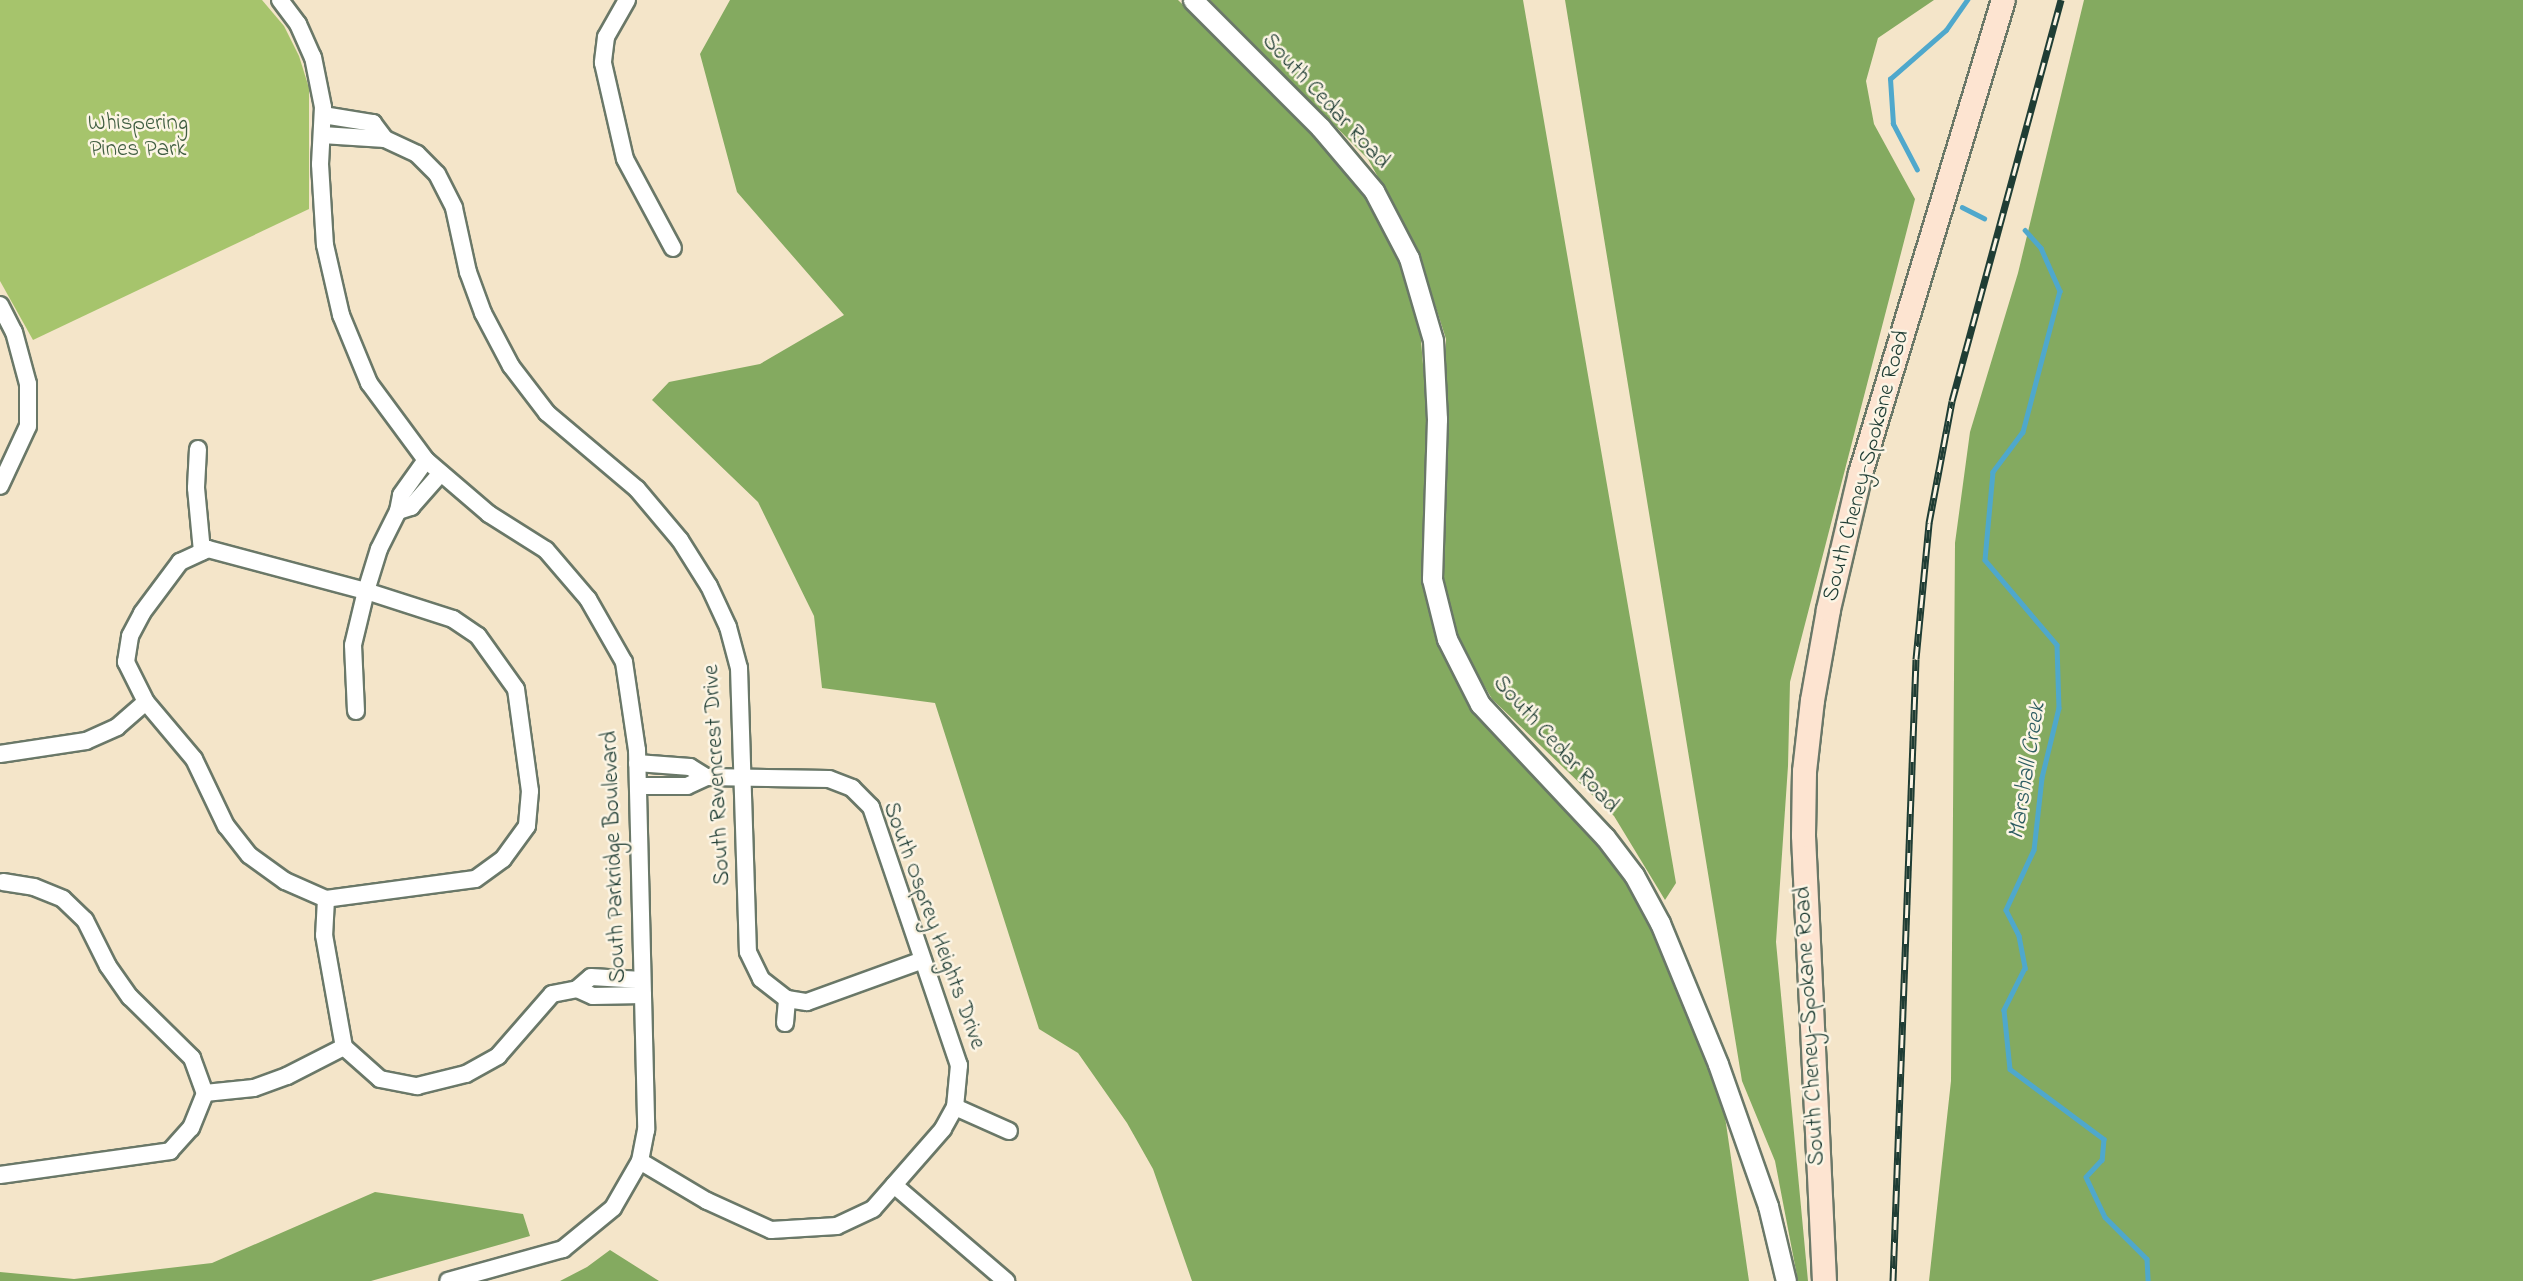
<!DOCTYPE html>
<style>
body{margin:0}
#map{position:relative;width:2523px;height:1281px;overflow:hidden;background:#f4e5c9;font-family:"Indie Flower",sans-serif}
div>[style]{position:absolute}
.green>*{inset:0;background:#a6c46c}
.forest>*{inset:0;background:#84aa60}
.stream>*{height:4.5px;margin:-2.25px;padding:0 2.25px;transform-origin:2.25px;border-radius:2.25px;background:#4fa8cc}
.roads{filter:drop-shadow(2px 0 #6a7868) drop-shadow(-2px 0 #6a7868) drop-shadow(0 2px #6a7868) drop-shadow(0 -2px #6a7868)}
.minor>*{height:16px;margin:-8px;padding:0 8px;transform-origin:8px;border-radius:8px;background:#fff}
.tertiary>*{height:19px;margin:-9.5px;padding:0 9.5px;transform-origin:9.5px;border-radius:9.5px;background:#fff}
.secondary>*{height:23px;margin:-11.5px;padding:0 11.5px;transform-origin:11.5px;border-radius:11.5px;background:#fde4d1}
.rail>*{height:7px;margin-top:-3.5px;transform-origin:0;background:repeating-linear-gradient(90deg,#fcf5e5 0 13px,#1f3d34 0 26px);box-sizing:border-box;border-block:2px solid #1f3d34}
span{translate:-50% -50%;white-space:nowrap;text-align:center;line-height:1.15;-webkit-text-stroke:5px #fcf5e5;paint-order:stroke}
.street-label{font-size:23px;color:#1f3d34}
.park-label{font-size:23px;color:#415f42}
.water-label{font-size:24px;color:#2d5d62;font-style:italic}
</style>
<div id="map">
<div class="green">
<i style="clip-path:polygon(0 0,262px 0,284px 26px,299px 56px,309px 88px,309px 209px,33px 340px,0 281px)"></i>
</div>
<div class="forest">
<i style="clip-path:polygon(730px 0,1178px 0,1350px 168px,1392px 237px,1419px 317px,1427px 411px,1423px 563px,1440px 641px,1628px 876px,1663px 946px,1723px 1103px,1749px 1281px,1192px 1281px,1153px 1169px,1127px 1123px,1078px 1053px,1039px 1029px,935px 703px,822px 688px,814px 616px,758px 502px,652px 400px,669px 382px,760px 364px,844px 315px,737px 192px,700px 54px)"></i>
<i style="clip-path:polygon(1210px 0,1523px 0,1676px 883px,1665px 900px,1614px 816px,1492px 699px,1458px 641px,1443px 574px,1446px 339px,1417px 248px,1368px 159px)"></i>
<i style="clip-path:polygon(1565px 0,1934px 0,1878px 38px,1866px 81px,1874px 124px,1915px 199px,1790px 682px,1788px 766px,1776px 942px,1808px 1281px,1798px 1281px,1775px 1161px,1742px 1081px)"></i>
<i style="clip-path:polygon(2084px 0,2523px 0,2523px 1281px,1929px 1281px,1951px 1081px,1955px 543px,1970px 432px,2018px 273px)"></i>
<i style="clip-path:polygon(375px 1192px,523px 1214px,530px 1236px,371px 1281px,0 1281px,0 1272px,74px 1279px,212px 1263px)"></i>
<i style="clip-path:polygon(610px 1250px,659px 1281px,560px 1281px,587px 1267px)"></i>
</div>
<div class="stream">
<i style="left:1917px;top:170px;width:52px;rotate:-117.6deg"></i>
<i style="left:1893px;top:124px;width:45px;rotate:-93.8deg"></i>
<i style="left:1890px;top:79px;width:74px;rotate:-41.2deg"></i>
<i style="left:1946px;top:30px;width:37px;rotate:-55deg"></i>
<i style="left:1962px;top:207px;width:25px;rotate:27deg"></i>
<i style="left:2025px;top:230px;width:24px;rotate:48deg"></i>
<i style="left:2041px;top:248px;width:47px;rotate:66.2deg"></i>
<i style="left:2060px;top:291px;width:146px;rotate:104.7deg"></i>
<i style="left:2023px;top:432px;width:50px;rotate:126.9deg"></i>
<i style="left:1993px;top:472px;width:88px;rotate:95.2deg"></i>
<i style="left:1985px;top:560px;width:111px;rotate:49.7deg"></i>
<i style="left:2057px;top:645px;width:63px;rotate:88.2deg"></i>
<i style="left:2059px;top:708px;width:72px;rotate:103.7deg"></i>
<i style="left:2042px;top:778px;width:72px;rotate:96.3deg"></i>
<i style="left:2034px;top:850px;width:66px;rotate:115deg"></i>
<i style="left:2006px;top:910px;width:29px;rotate:63deg"></i>
<i style="left:2019px;top:936px;width:33px;rotate:79deg"></i>
<i style="left:2025px;top:968px;width:47px;rotate:116.6deg"></i>
<i style="left:2004px;top:1010px;width:59px;rotate:84.2deg"></i>
<i style="left:2010px;top:1069px;width:117px;rotate:36.7deg"></i>
<i style="left:2104px;top:1139px;width:21px;rotate:95deg"></i>
<i style="left:2102px;top:1160px;width:23px;rotate:133deg"></i>
<i style="left:2086px;top:1177px;width:44px;rotate:64.6deg"></i>
<i style="left:2105px;top:1217px;width:59px;rotate:45deg"></i>
<i style="left:2147px;top:1259px;width:22px;rotate:87deg"></i>
</div>
<div class="roads">
<div class="minor">
<i style="left:280px;top:0;width:30px;rotate:53deg"></i>
<i style="left:298px;top:24px;width:36px;rotate:66deg"></i>
<i style="left:313px;top:57px;width:51px;rotate:78.7deg"></i>
<i style="left:323px;top:107px;width:57px;rotate:93deg"></i>
<i style="left:320px;top:164px;width:81px;rotate:86.5deg"></i>
<i style="left:325px;top:245px;width:72px;rotate:77.1deg"></i>
<i style="left:341px;top:315px;width:74px;rotate:67.6deg"></i>
<i style="left:369px;top:383px;width:96px;rotate:53.5deg"></i>
<i style="left:426px;top:460px;width:83px;rotate:40.6deg"></i>
<i style="left:489px;top:514px;width:67px;rotate:32.3deg"></i>
<i style="left:546px;top:550px;width:65px;rotate:49.4deg"></i>
<i style="left:588px;top:599px;width:73px;rotate:60.3deg"></i>
<i style="left:624px;top:662px;width:89px;rotate:81.6deg"></i>
<i style="left:637px;top:750px;width:380px;rotate:88.6deg"></i>
<i style="left:646px;top:1130px;width:32px;rotate:101deg"></i>
<i style="left:640px;top:1161px;width:54px;rotate:119.9deg"></i>
<i style="left:613px;top:1208px;width:65px;rotate:140.6deg"></i>
<i style="left:563px;top:1249px;width:119px;rotate:164.5deg"></i>
<i style="left:627px;top:0;width:43px;rotate:119.6deg"></i>
<i style="left:606px;top:37px;width:26px;rotate:97deg"></i>
<i style="left:603px;top:63px;width:98px;rotate:77.1deg"></i>
<i style="left:625px;top:159px;width:101px;rotate:61.7deg"></i>
<i style="left:323px;top:115px;width:51px;rotate:9.1deg"></i>
<i style="left:373px;top:123px;width:20px;rotate:53deg"></i>
<i style="left:385px;top:139px;width:35px;rotate:25deg"></i>
<i style="left:417px;top:154px;width:28px;rotate:45deg"></i>
<i style="left:437px;top:174px;width:38px;rotate:63deg"></i>
<i style="left:454px;top:208px;width:66px;rotate:77.7deg"></i>
<i style="left:468px;top:272px;width:44px;rotate:69.9deg"></i>
<i style="left:483px;top:313px;width:60px;rotate:62.2deg"></i>
<i style="left:511px;top:366px;width:59px;rotate:52.5deg"></i>
<i style="left:547px;top:413px;width:118px;rotate:40.2deg"></i>
<i style="left:637px;top:489px;width:67px;rotate:49.9deg"></i>
<i style="left:680px;top:540px;width:54px;rotate:57.8deg"></i>
<i style="left:709px;top:586px;width:45px;rotate:65.1deg"></i>
<i style="left:728px;top:627px;width:42px;rotate:75deg"></i>
<i style="left:739px;top:668px;width:284px;rotate:88.2deg"></i>
<i style="left:748px;top:952px;width:30px;rotate:64deg"></i>
<i style="left:761px;top:979px;width:33px;rotate:38deg"></i>
<i style="left:787px;top:999px;width:20px;rotate:9deg"></i>
<i style="left:807px;top:1002px;width:123px;rotate:-19.9deg"></i>
<i style="left:322px;top:135px;width:63px;rotate:3.6deg"></i>
<i style="left:0;top:305px;width:30px;rotate:63deg"></i>
<i style="left:14px;top:332px;width:54px;rotate:74.9deg"></i>
<i style="left:28px;top:384px;width:42px;rotate:90deg"></i>
<i style="left:28px;top:426px;width:66px;rotate:115deg"></i>
<i style="left:198px;top:449px;width:39px;rotate:93deg"></i>
<i style="left:196px;top:488px;width:64px;rotate:84.6deg"></i>
<i style="left:398px;top:511px;width:14px;rotate:-17deg"></i>
<i style="left:411px;top:507px;width:45px;rotate:-48.6deg"></i>
<i style="left:208px;top:549px;width:163px;rotate:14.9deg"></i>
<i style="left:366px;top:591px;width:91px;rotate:17.8deg"></i>
<i style="left:453px;top:619px;width:30px;rotate:34deg"></i>
<i style="left:478px;top:636px;width:65px;rotate:54.4deg"></i>
<i style="left:516px;top:689px;width:103px;rotate:82.2deg"></i>
<i style="left:530px;top:791px;width:35px;rotate:95deg"></i>
<i style="left:527px;top:826px;width:41px;rotate:126deg"></i>
<i style="left:503px;top:859px;width:34px;rotate:144deg"></i>
<i style="left:475px;top:879px;width:150px;rotate:172.4deg"></i>
<i style="left:326px;top:899px;width:45px;rotate:-156.3deg"></i>
<i style="left:285px;top:881px;width:44px;rotate:-144.2deg"></i>
<i style="left:249px;top:855px;width:37px;rotate:-128deg"></i>
<i style="left:226px;top:826px;width:74px;rotate:-115.5deg"></i>
<i style="left:194px;top:759px;width:75px;rotate:-130.1deg"></i>
<i style="left:146px;top:702px;width:45px;rotate:-116.6deg"></i>
<i style="left:126px;top:662px;width:26px;rotate:-81deg"></i>
<i style="left:130px;top:636px;width:26px;rotate:-62deg"></i>
<i style="left:142px;top:613px;width:64px;rotate:-53.3deg"></i>
<i style="left:180px;top:562px;width:31px;rotate:-25deg"></i>
<i style="left:356px;top:711px;width:66px;rotate:-92.6deg"></i>
<i style="left:353px;top:645px;width:56px;rotate:-76.5deg"></i>
<i style="left:366px;top:591px;width:44px;rotate:-72.8deg"></i>
<i style="left:379px;top:549px;width:42px;rotate:-63.4deg"></i>
<i style="left:398px;top:511px;width:16px;rotate:-79deg"></i>
<i style="left:401px;top:495px;width:43px;rotate:-54.5deg"></i>
<i style="left:0;top:754px;width:87px;rotate:-8.6deg"></i>
<i style="left:86px;top:741px;width:34px;rotate:-24deg"></i>
<i style="left:117px;top:727px;width:38px;rotate:-41deg"></i>
<i style="left:637px;top:763px;width:53px;rotate:4.3deg"></i>
<i style="left:690px;top:767px;width:19px;rotate:32deg"></i>
<i style="left:638px;top:786px;width:49px"></i>
<i style="left:687px;top:786px;width:21px;rotate:-25deg"></i>
<i style="left:706px;top:777px;width:123px;rotate:0.9deg"></i>
<i style="left:829px;top:779px;width:25px;rotate:21deg"></i>
<i style="left:852px;top:788px;width:27px;rotate:45deg"></i>
<i style="left:871px;top:807px;width:273px;rotate:71.2deg"></i>
<i style="left:959px;top:1065px;width:42px;rotate:95.4deg"></i>
<i style="left:955px;top:1107px;width:25px;rotate:119deg"></i>
<i style="left:943px;top:1129px;width:106px;rotate:131.2deg"></i>
<i style="left:873px;top:1209px;width:40px;rotate:155deg"></i>
<i style="left:837px;top:1226px;width:66px;rotate:176.5deg"></i>
<i style="left:771px;top:1230px;width:70px;rotate:-155.6deg"></i>
<i style="left:707px;top:1201px;width:78px;rotate:-149.2deg"></i>
<i style="left:3px;top:882px;width:31px;rotate:9deg"></i>
<i style="left:34px;top:887px;width:31px;rotate:22deg"></i>
<i style="left:63px;top:899px;width:30px;rotate:44deg"></i>
<i style="left:85px;top:920px;width:51px;rotate:63.4deg"></i>
<i style="left:108px;top:966px;width:38px;rotate:55deg"></i>
<i style="left:130px;top:997px;width:87px;rotate:44.5deg"></i>
<i style="left:192px;top:1058px;width:37px;rotate:70deg"></i>
<i style="left:326px;top:899px;width:36px;rotate:93deg"></i>
<i style="left:324px;top:935px;width:114px;rotate:79.9deg"></i>
<i style="left:344px;top:1047px;width:48px;rotate:41.6deg"></i>
<i style="left:380px;top:1079px;width:38px;rotate:11deg"></i>
<i style="left:417px;top:1086px;width:50px;rotate:-13.8deg"></i>
<i style="left:466px;top:1074px;width:37px;rotate:-29deg"></i>
<i style="left:498px;top:1056px;width:82px;rotate:-48.9deg"></i>
<i style="left:552px;top:994px;width:25px;rotate:-11deg"></i>
<i style="left:577px;top:989px;width:18px;rotate:-41deg"></i>
<i style="left:591px;top:977px;width:51px;rotate:3.4deg"></i>
<i style="left:577px;top:989px;width:17px;rotate:24deg"></i>
<i style="left:593px;top:996px;width:50px;rotate:-1.1deg"></i>
<i style="left:785px;top:1023px;width:24px;rotate:-85deg"></i>
<i style="left:205px;top:1093px;width:49px;rotate:-5.8deg"></i>
<i style="left:254px;top:1088px;width:35px;rotate:-20deg"></i>
<i style="left:287px;top:1076px;width:64px;rotate:-27deg"></i>
<i style="left:955px;top:1107px;width:59px;rotate:24deg"></i>
<i style="left:0;top:1175px;width:172px;rotate:-8deg"></i>
<i style="left:170px;top:1151px;width:31px;rotate:-48deg"></i>
<i style="left:191px;top:1128px;width:38px;rotate:-68deg"></i>
<i style="left:894px;top:1185px;width:148px;rotate:40.6deg"></i>
</div>
<div class="tertiary">
<i style="left:1193px;top:0;width:180px;rotate:45deg"></i>
<i style="left:1320px;top:127px;width:84px;rotate:49.8deg"></i>
<i style="left:1374px;top:191px;width:76px;rotate:62.4deg"></i>
<i style="left:1409px;top:258px;width:85px;rotate:73.7deg"></i>
<i style="left:1433px;top:340px;width:79px;rotate:87.1deg"></i>
<i style="left:1437px;top:419px;width:160px;rotate:91.8deg"></i>
<i style="left:1432px;top:579px;width:62px;rotate:76deg"></i>
<i style="left:1447px;top:639px;width:73px;rotate:63.1deg"></i>
<i style="left:1480px;top:704px;width:183px;rotate:46.8deg"></i>
<i style="left:1605px;top:837px;width:48px;rotate:52.7deg"></i>
<i style="left:1634px;top:875px;width:55px;rotate:61.6deg"></i>
<i style="left:1660px;top:923px;width:152px;rotate:67.6deg"></i>
<i style="left:1718px;top:1064px;width:151px;rotate:70.6deg"></i>
<i style="left:1768px;top:1206px;width:77px;rotate:76.5deg"></i>
</div>
<div class="secondary">
<i style="left:1824px;top:1281px;width:446px;rotate:-92.7deg"></i>
<i style="left:1803px;top:835px;width:64px;rotate:-89.1deg"></i>
<i style="left:1804px;top:771px;width:71px;rotate:-83.6deg"></i>
<i style="left:1812px;top:700px;width:92px;rotate:-80deg"></i>
<i style="left:1828px;top:609px;width:140px;rotate:-76.8deg"></i>
<i style="left:1860px;top:473px;width:494px;rotate:-73.2deg"></i>
</div>
</div>
<div class="rail">
<i style="left:1893px;top:1281px;width:622px;rotate:-87.88deg"></i>
<i style="left:1916px;top:659px;width:137px;rotate:-84.5deg"></i>
<i style="left:1929px;top:523px;width:124px;rotate:-79.3deg"></i>
<i style="left:1952px;top:401px;width:416px;rotate:-74.8deg"></i>
</div>
<div class="street-label">
<span style="left:1325px;top:102px;rotate:47deg">South Cedar Road</span>
<span style="left:1867px;top:466px;rotate:-75deg">South Cheney-Spokane Road</span>
<span style="left:1555px;top:745px;rotate:48deg">South Cedar Road</span>
<span style="left:718px;top:775px;rotate:-93deg">South Ravencrest Drive</span>
<span style="left:615px;top:857px;rotate:-92deg">South Parkridge Boulevard</span>
<span style="left:933px;top:926px;rotate:70deg">South Osprey Heights Drive</span>
<span style="left:1811px;top:1026px;rotate:-93deg">South Cheney-Spokane Road</span>
</div>
<div class="park-label">
<span style="left:138px;top:137px">Whispering<br>Pines Park</span>
</div>
<div class="water-label">
<span style="left:2028px;top:771px;rotate:-81deg">Marshall Creek</span>
</div>
</div>
